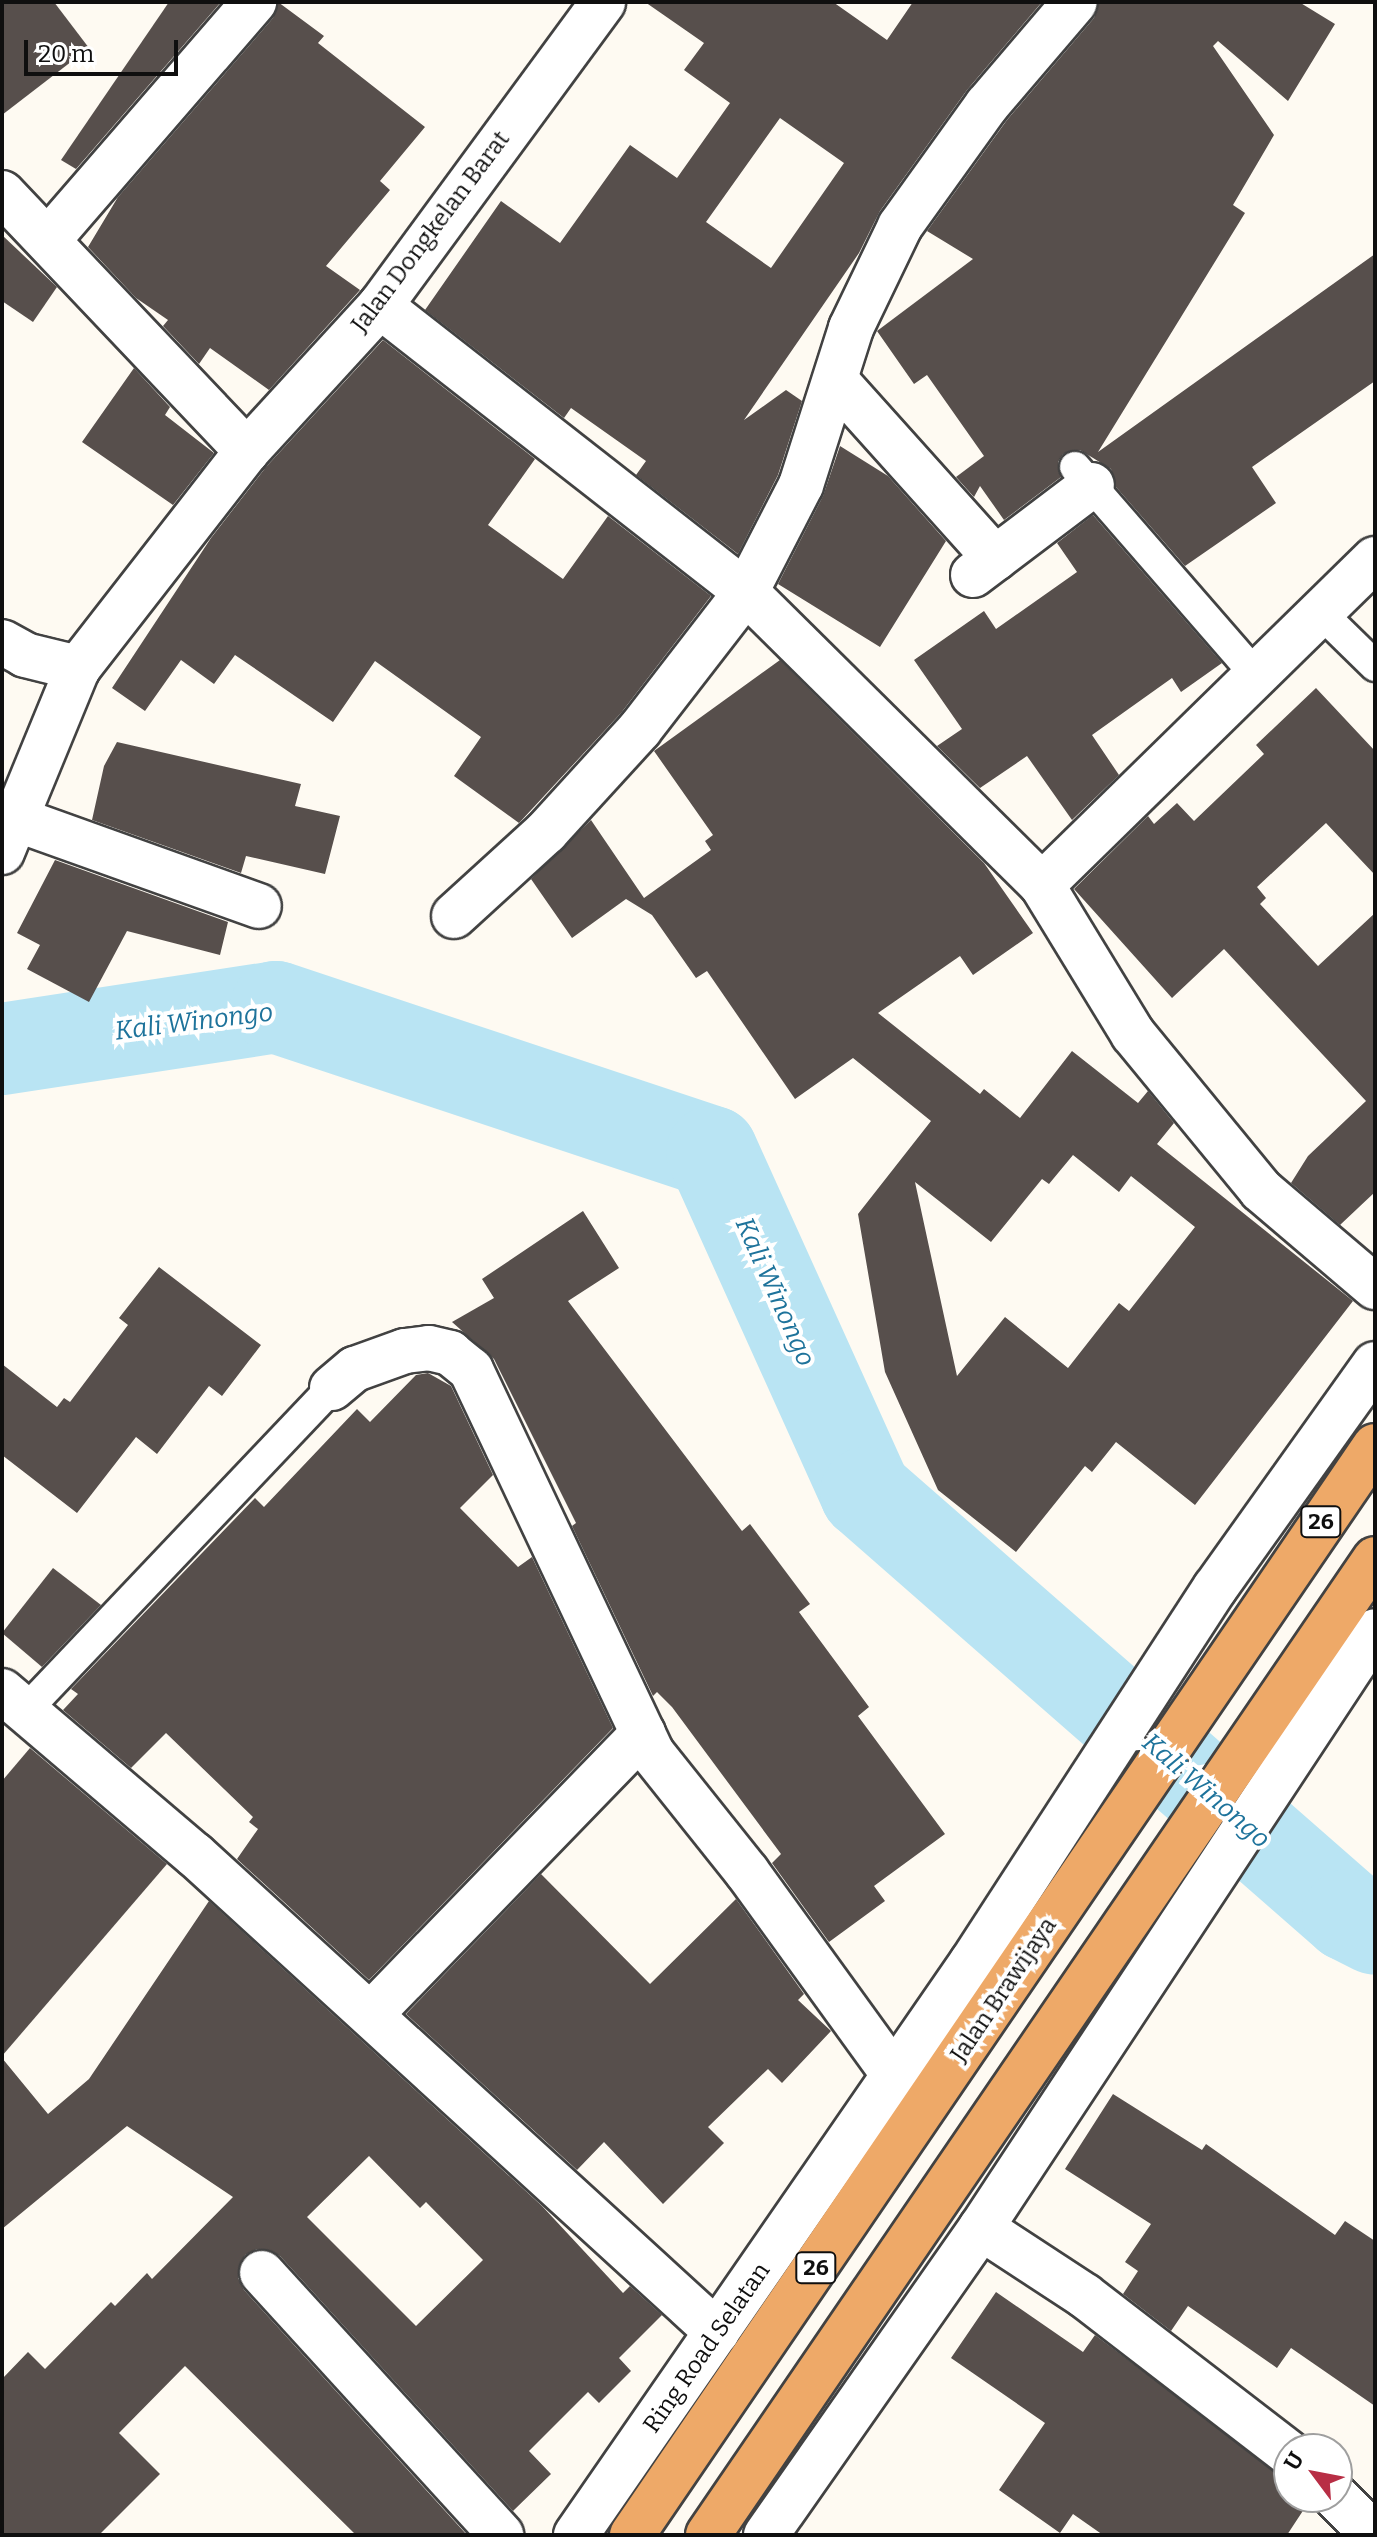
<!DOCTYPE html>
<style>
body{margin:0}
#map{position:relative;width:1377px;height:2537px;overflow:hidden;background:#fefaf2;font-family:Bitter,serif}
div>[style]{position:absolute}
.river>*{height:92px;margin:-46px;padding:0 46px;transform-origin:46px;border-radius:46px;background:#b9e4f3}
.building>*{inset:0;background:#574f4c}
.roads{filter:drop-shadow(2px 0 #424242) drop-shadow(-2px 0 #424242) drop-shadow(0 2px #424242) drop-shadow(0 -2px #424242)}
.service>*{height:30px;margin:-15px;padding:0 15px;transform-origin:15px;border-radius:15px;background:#fff}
.minor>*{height:44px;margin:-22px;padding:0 22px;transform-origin:22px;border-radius:22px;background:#fff}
.tertiary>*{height:44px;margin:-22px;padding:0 22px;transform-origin:22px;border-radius:22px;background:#fff}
.trunk>*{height:44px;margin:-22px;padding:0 22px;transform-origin:22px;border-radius:22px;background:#eea968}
span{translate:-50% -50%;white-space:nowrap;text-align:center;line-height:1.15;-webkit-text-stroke:8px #fff;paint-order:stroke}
.shield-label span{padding:2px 6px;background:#fff;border:2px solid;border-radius:6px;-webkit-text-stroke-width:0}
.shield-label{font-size:22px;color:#0f0f0f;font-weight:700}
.street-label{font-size:24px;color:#0f0f0f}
.water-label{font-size:26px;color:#1e739b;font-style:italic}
.frame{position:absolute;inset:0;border:4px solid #0f0f0f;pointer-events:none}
.north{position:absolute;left:1273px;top:2433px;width:80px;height:80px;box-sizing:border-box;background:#fff;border:2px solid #9f9f9f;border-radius:50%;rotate:302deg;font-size:22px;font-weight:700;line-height:32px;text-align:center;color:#0f0f0f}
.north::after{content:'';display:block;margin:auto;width:28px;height:36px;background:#b82e45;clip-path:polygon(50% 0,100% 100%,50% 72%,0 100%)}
.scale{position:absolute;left:24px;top:40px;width:154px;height:36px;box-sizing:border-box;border:4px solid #0f0f0f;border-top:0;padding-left:10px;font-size:24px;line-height:28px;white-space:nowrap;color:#0f0f0f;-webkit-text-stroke:6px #fff;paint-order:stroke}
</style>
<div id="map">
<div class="river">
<i style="left:2px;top:1049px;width:277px;rotate:-8.7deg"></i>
<i style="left:276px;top:1007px;width:459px;rotate:18.4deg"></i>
<i style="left:712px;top:1152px;width:374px;rotate:65.7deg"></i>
<i style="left:866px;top:1493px;width:641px;rotate:41.2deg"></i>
<i style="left:1348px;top:1915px;width:30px;rotate:27deg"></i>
</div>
<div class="building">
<i style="clip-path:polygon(2px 2px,54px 2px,89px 48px,2px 115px)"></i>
<i style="clip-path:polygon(169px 2px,221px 2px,76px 169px,61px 160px)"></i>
<i style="clip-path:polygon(278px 2px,324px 36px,318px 43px,425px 127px,380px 181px,390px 190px,326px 266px,360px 290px,269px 390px,210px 348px,199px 364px,163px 326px,168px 320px,136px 298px,88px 247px,118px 197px,273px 18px)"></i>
<i style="clip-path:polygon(evenodd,645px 2px,833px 2px,887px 40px,913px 2px,1042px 2px,967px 90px,880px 211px,859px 253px,744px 420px,786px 390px,802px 401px,778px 475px,738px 554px,636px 475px,646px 461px,571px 408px,564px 418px,425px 310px,501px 201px,560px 243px,630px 145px,677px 178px,730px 103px,684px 70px,704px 43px,645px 2px,780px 118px,844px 163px,771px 268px,706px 222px,780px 118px)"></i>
<i style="clip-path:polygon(1099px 2px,1299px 2px,1335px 24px,1288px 101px,1218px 41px,1213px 46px,1274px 135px,1233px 205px,1245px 213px,1098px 452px,1375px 254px,1375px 381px,1252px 467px,1276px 503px,1185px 566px,1116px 487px,1111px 469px,1080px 450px,1063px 454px,1058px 462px,1061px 477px,1004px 520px,980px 486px,974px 497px,956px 477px,984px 456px,927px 375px,914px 384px,877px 331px,973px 259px,927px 231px,1007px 120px,1094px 18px)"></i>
<i style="clip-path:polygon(2px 235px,57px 287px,33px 322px,2px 301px)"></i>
<i style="clip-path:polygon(383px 340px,535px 459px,488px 525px,563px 579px,608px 516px,711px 596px,621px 713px,519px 823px,454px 776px,481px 737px,375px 661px,333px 722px,235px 655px,214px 684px,181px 660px,145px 711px,112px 688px,211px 538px,266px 467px)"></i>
<i style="clip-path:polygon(134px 368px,170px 407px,165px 415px,214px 453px,173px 505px,82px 442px)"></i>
<i style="clip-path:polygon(840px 446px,888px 476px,946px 541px,880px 647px,778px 584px,823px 496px)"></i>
<i style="clip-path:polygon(1093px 515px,1222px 663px,1181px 692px,1172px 678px,1092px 735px,1119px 775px,1072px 820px,1027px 756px,980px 788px,937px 746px,962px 729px,914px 660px,984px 611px,996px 629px,1077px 572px,1057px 543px)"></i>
<i style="clip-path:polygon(evenodd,780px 660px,984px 863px,1033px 933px,973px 975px,960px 956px,878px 1013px,980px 1094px,984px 1089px,1020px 1118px,1072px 1051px,1138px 1103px,1148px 1091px,1174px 1123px,1157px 1144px,1353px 1301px,1195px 1505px,1116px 1442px,1092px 1472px,1085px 1466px,1016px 1552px,938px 1490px,885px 1372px,858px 1214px,931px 1121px,853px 1058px,795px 1099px,707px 971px,696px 978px,652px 915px,626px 899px,572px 938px,531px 879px,591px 820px,644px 898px,711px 850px,705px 841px,713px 835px,654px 751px,780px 660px,1073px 1155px,1119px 1192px,1131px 1176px,1195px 1227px,1129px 1311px,1119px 1303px,1068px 1368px,1005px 1317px,957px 1376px,915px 1182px,991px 1242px,1042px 1179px,1049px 1184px,1073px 1155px)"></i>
<i style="clip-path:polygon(1316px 688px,1375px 751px,1375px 875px,1326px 823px,1257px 887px,1266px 898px,1260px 904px,1318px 966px,1375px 913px,1375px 1192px,1340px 1225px,1291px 1183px,1308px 1156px,1366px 1101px,1224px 949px,1172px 998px,1074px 889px,1148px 816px,1154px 824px,1177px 803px,1194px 821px,1264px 754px,1256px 745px)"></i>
<i style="clip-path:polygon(117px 742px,301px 784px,295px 806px,340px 816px,325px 874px,246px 856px,241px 873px,92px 820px,104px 766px)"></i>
<i style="clip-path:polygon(55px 860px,228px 922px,220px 955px,127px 931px,89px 1002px,27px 969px,40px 945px,17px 933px)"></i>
<i style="clip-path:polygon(583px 1211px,619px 1268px,568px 1301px,742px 1531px,750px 1524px,810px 1604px,799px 1612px,869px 1707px,858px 1716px,945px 1834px,874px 1886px,885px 1901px,829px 1942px,772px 1863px,781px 1854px,672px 1707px,657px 1692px,653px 1696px,572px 1526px,576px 1523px,494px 1359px,452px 1322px,494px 1298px,482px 1279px)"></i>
<i style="clip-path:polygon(159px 1267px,261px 1345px,222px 1396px,209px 1386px,157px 1454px,136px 1437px,77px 1513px,2px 1455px,2px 1364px,57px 1407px,64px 1398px,70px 1402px,128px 1325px,119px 1318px)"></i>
<i style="clip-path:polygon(428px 1373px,451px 1386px,493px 1475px,460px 1508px,518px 1567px,532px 1557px,613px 1728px,369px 1980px,237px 1859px,258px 1829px,249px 1822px,253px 1817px,166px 1733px,131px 1768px,63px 1710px,78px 1694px,71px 1689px,255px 1498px,264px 1507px,357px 1409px,370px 1422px,416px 1375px)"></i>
<i style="clip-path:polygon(53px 1568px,101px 1605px,42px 1667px,2px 1633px)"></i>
<i style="clip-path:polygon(30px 1748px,167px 1864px,2px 2056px,2px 1781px)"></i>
<i style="clip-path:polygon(541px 1874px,650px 1984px,736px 1899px,804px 1994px,798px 2000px,831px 2031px,782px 2083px,768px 2069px,708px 2127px,724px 2143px,663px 2204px,604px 2142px,577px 2170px,406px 2014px)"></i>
<i style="clip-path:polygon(evenodd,209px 1901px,542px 2206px,623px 2293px,630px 2286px,662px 2315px,619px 2358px,631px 2371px,599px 2403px,588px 2392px,529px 2451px,551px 2474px,513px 2511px,280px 2256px,257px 2249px,245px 2255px,238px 2278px,244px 2290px,467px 2535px,356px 2535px,185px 2366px,119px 2433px,160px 2474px,99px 2535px,2px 2535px,2px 2379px,28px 2352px,45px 2369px,111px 2302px,115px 2306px,147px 2273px,152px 2279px,233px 2197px,127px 2126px,2px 2229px,2px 2058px,48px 2114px,89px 2079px,209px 1901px,369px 2156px,420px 2208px,426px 2202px,483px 2260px,416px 2326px,307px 2217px,369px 2156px)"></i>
<i style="clip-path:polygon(1113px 2094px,1202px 2150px,1206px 2144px,1335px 2235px,1345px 2221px,1375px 2241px,1375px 2406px,1291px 2348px,1277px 2368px,1188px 2306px,1171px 2331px,1123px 2294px,1138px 2271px,1125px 2262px,1151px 2224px,1065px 2169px)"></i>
<i style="clip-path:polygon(996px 2292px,1083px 2352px,1095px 2335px,1289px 2481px,1289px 2497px,1312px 2497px,1287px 2535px,1103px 2535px,1073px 2514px,1060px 2533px,999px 2490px,1045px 2423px,951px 2358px)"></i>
</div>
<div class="roads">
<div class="service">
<i style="left:1075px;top:467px;width:277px;rotate:49deg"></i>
<i style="left:1323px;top:615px;width:73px;rotate:44.4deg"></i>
<i style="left:26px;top:1710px;width:444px;rotate:-46.5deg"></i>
</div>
<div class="minor">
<i style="left:2px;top:193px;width:356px;rotate:46.5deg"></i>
<i style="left:48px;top:240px;width:315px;rotate:-49.1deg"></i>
<i style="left:380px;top:306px;width:464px;rotate:38deg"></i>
<i style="left:746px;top:592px;width:416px;rotate:44.7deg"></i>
<i style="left:1042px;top:885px;width:175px;rotate:58.6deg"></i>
<i style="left:1133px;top:1034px;width:202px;rotate:50.6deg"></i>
<i style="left:1261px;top:1190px;width:150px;rotate:40.4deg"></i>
<i style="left:837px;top:382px;width:237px;rotate:48.1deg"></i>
<i style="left:973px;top:575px;width:149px;rotate:-37.1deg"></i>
<i style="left:2px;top:642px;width:26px;rotate:29deg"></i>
<i style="left:25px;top:655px;width:55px;rotate:13.8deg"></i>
<i style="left:78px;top:668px;width:275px;rotate:-52.1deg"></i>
<i style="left:247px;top:451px;width:197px;rotate:-47.5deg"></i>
<i style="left:380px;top:306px;width:377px;rotate:-53.7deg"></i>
<i style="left:13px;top:818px;width:261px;rotate:19.7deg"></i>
<i style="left:2px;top:852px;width:199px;rotate:-67.6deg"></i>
<i style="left:1042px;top:885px;width:466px;rotate:-44.4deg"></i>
<i style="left:454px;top:916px;width:125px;rotate:-42.4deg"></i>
<i style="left:546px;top:832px;width:139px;rotate:-47.6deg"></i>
<i style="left:640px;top:729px;width:173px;rotate:-52.3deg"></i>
<i style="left:746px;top:592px;width:120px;rotate:-62.8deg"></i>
<i style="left:801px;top:485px;width:165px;rotate:-72.3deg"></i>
<i style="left:851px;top:328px;width:113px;rotate:-64.3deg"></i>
<i style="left:900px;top:226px;width:149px;rotate:-54.3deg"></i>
<i style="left:987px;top:105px;width:135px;rotate:-49.5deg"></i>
<i style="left:332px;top:1388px;width:30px;rotate:-40deg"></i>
<i style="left:355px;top:1369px;width:53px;rotate:-19.8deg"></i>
<i style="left:405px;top:1351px;width:24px;rotate:-7deg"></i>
<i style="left:429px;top:1348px;width:22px;rotate:13deg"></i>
<i style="left:450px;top:1353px;width:27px;rotate:39deg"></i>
<i style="left:471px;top:1370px;width:424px;rotate:64.7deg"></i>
<i style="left:652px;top:1753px;width:152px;rotate:51.4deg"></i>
<i style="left:747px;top:1872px;width:251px;rotate:54.1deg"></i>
<i style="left:2px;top:1691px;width:253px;rotate:40.4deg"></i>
<i style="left:195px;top:1855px;width:707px;rotate:42.42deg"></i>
<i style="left:371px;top:2014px;width:391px;rotate:-45.9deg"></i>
<i style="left:981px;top:2228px;width:124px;rotate:33.2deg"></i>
<i style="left:1085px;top:2296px;width:257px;rotate:37.6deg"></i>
<i style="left:262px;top:2273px;width:355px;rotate:47.6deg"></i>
<i style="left:1336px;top:2497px;width:54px;rotate:45deg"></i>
</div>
<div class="tertiary">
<i style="left:576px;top:2535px;width:697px;rotate:-55.35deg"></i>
<i style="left:972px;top:1962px;width:446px;rotate:-57deg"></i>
<i style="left:1215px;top:1588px;width:275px;rotate:-54.5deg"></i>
<i style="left:766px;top:2535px;width:375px;rotate:-55deg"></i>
<i style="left:981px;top:2228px;width:715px;rotate:-56.58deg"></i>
</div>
<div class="trunk">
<i style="left:632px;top:2535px;width:1318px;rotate:-55.7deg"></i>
<i style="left:708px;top:2535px;width:1182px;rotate:-55.65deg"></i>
</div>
</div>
<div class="shield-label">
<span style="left:1321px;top:1522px">26</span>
<span style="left:816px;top:2268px">26</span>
</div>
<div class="street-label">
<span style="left:431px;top:232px;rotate:-53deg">Jalan Dongkelan Barat</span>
<span style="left:1004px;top:1990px;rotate:-56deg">Jalan Brawijaya</span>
<span style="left:707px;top:2348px;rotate:-55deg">Ring Road Selatan</span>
</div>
<div class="water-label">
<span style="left:194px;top:1022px;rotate:-7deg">Kali Winongo</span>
<span style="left:775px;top:1292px;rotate:66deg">Kali Winongo</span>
<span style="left:1206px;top:1791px;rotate:41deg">Kali Winongo</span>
</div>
<div class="frame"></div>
<div class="north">U</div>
<div class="scale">20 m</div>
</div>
